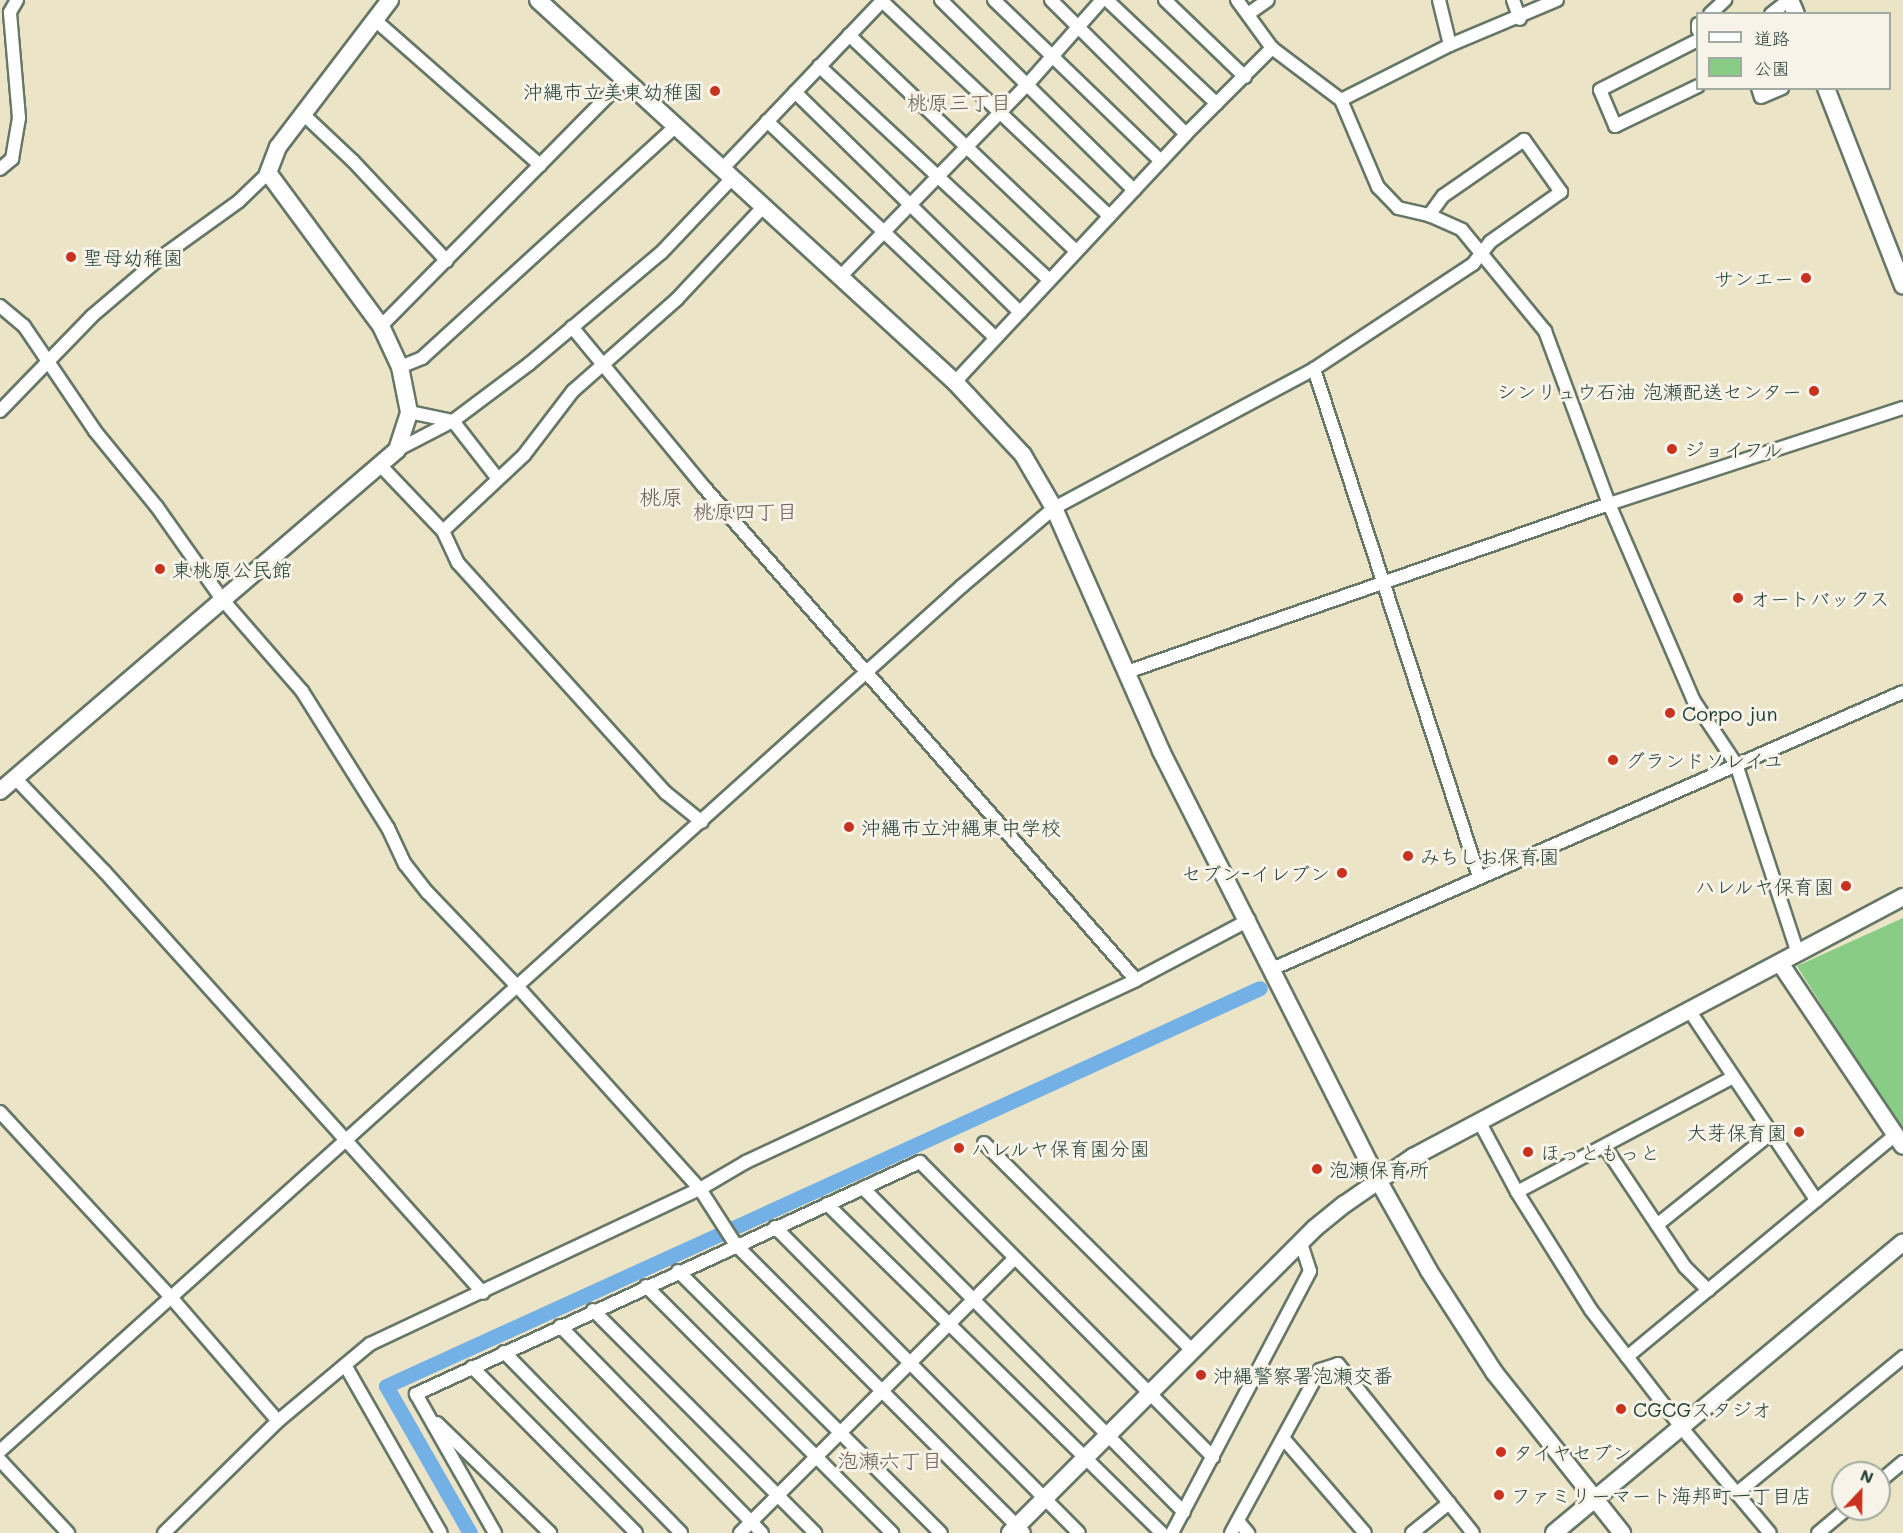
<!DOCTYPE html>
<meta charset="utf-8">
<style>
body{margin:0}
#map{position:relative;width:1903px;height:1533px;overflow:hidden;background:#ebe4c6;font-family:Mali,"Klee One",sans-serif}
div>[style]{position:absolute}
.green>*{inset:0;background:#88cc86}
.canal>*{height:15px;margin:-7.5px;padding:0 7.5px;transform-origin:7.5px;border-radius:7.5px;background:#72b0e5}
.roads{filter:drop-shadow(2px 0 #667767) drop-shadow(-2px 0 #667767) drop-shadow(0 2px #667767) drop-shadow(0 -2px #667767)}
.street>*{height:12px;margin:-6px;padding:0 6px;transform-origin:6px;border-radius:6px;background:#fff}
.secondary>*{height:16px;margin:-8px;padding:0 8px;transform-origin:8px;border-radius:8px;background:#fff}
.dots>*{width:16px;height:16px;translate:-50% -50%;box-sizing:border-box;border:3px solid #f7f3e8;border-radius:50%}
span{translate:-50% -50%;white-space:nowrap;text-align:center;line-height:1.15;-webkit-text-stroke:6px #f7f3e8;paint-order:stroke}
.poi-label{font-size:20px;color:#1f3d34}
.right{translate:-100% -50%;text-align:right}
.left{translate:0 -50%;text-align:left}
.neighbourhood-label{font-size:21px;color:#685d56}
.quarter-label{font-size:22px;color:#685d56}
.legend{position:absolute;left:1696px;top:12px;width:195px;height:78px;box-sizing:border-box;background:#f7f3e8;border:2px solid #a1aaa0;margin:0;padding:8px 10px;list-style:none;font-size:18px;color:#1f3d34}
.legend li{display:flex;align-items:center;gap:12px;height:30px}
.legend b{width:30px;border:2px solid #a1aaa0}
.north{position:absolute;left:1831px;top:1461px;width:60px;height:60px;box-sizing:border-box;background:#f7f3e8;border:2px solid #a1aaa0;border-radius:50%;rotate:22deg;font-size:16px;font-weight:700;line-height:24px;text-align:center;color:#1f3d34}
.north::after{content:'';display:block;margin:auto;width:21px;height:27px;background:#c8321e;clip-path:polygon(50% 0,100% 100%,50% 72%,0 100%)}
</style>
<div id="map">
<div class="green">
<i style="clip-path:polygon(1903px 918px,1903px 1134px,1797px 966px)"></i>
</div>
<div class="canal">
<i style="left:470px;top:1533px;width:169px;rotate:-119.7deg"></i>
<i style="left:386px;top:1386px;width:960px;rotate:-24.48deg"></i>
</div>
<div class="roads">
<div class="street">
<i style="left:941px;top:0;width:271px;rotate:44.6deg"></i>
<i style="left:994px;top:0;width:232px;rotate:44deg"></i>
<i style="left:1051px;top:0;width:190px;rotate:44.8deg"></i>
<i style="left:1107px;top:0;width:151px;rotate:43.4deg"></i>
<i style="left:1165px;top:0;width:111px;rotate:43.9deg"></i>
<i style="left:1237px;top:0;width:59px;rotate:53.9deg"></i>
<i style="left:1272px;top:48px;width:86px;rotate:37deg"></i>
<i style="left:1341px;top:100px;width:95px;rotate:67deg"></i>
<i style="left:1378px;top:187px;width:29px;rotate:46deg"></i>
<i style="left:1398px;top:208px;width:32px;rotate:13deg"></i>
<i style="left:1429px;top:215px;width:36px;rotate:24deg"></i>
<i style="left:1462px;top:230px;width:131px;rotate:50.6deg"></i>
<i style="left:1545px;top:331px;width:184px;rotate:69.7deg"></i>
<i style="left:1609px;top:504px;width:215px;rotate:66.7deg"></i>
<i style="left:1694px;top:701px;width:76px;rotate:56.3deg"></i>
<i style="left:1736px;top:764px;width:200px;rotate:71.9deg"></i>
<i style="left:1439px;top:0;width:46px;rotate:76.3deg"></i>
<i style="left:1513px;top:0;width:20px;rotate:70deg"></i>
<i style="left:882px;top:1px;width:313px;rotate:43.4deg"></i>
<i style="left:1248px;top:14px;width:24px;rotate:-35deg"></i>
<i style="left:1710px;top:14px;width:21px;rotate:-43deg"></i>
<i style="left:1771px;top:14px;width:23px;rotate:-38deg"></i>
<i style="left:375px;top:20px;width:220px;rotate:41.3deg"></i>
<i style="left:1698px;top:24px;width:6px;rotate:90deg"></i>
<i style="left:849px;top:35px;width:313px;rotate:43.6deg"></i>
<i style="left:1698px;top:40px;width:110px;rotate:153deg"></i>
<i style="left:1600px;top:90px;width:39px;rotate:67deg"></i>
<i style="left:1615px;top:126px;width:92px;rotate:-25.7deg"></i>
<i style="left:819px;top:66px;width:314px;rotate:42.9deg"></i>
<i style="left:1758px;top:88px;width:9px;rotate:72deg"></i>
<i style="left:1761px;top:97px;width:23px;rotate:-23deg"></i>
<i style="left:795px;top:92px;width:315px;rotate:44.4deg"></i>
<i style="left:1341px;top:100px;width:122px;rotate:-26.8deg"></i>
<i style="left:1450px;top:45px;width:116px;rotate:-22.8deg"></i>
<i style="left:302px;top:113px;width:70px;rotate:43.3deg"></i>
<i style="left:353px;top:161px;width:137px;rotate:46.8deg"></i>
<i style="left:767px;top:121px;width:315px;rotate:43.5deg"></i>
<i style="left:723px;top:168px;width:232px;rotate:-46.4deg"></i>
<i style="left:0;top:169px;width:16px;rotate:-40deg"></i>
<i style="left:12px;top:159px;width:42px;rotate:-80.3deg"></i>
<i style="left:19px;top:118px;width:106px;rotate:-94.9deg"></i>
<i style="left:10px;top:12px;width:14px;rotate:-60deg"></i>
<i style="left:840px;top:277px;width:268px;rotate:-45.8deg"></i>
<i style="left:1027px;top:85px;width:113px;rotate:-48.6deg"></i>
<i style="left:0;top:306px;width:31px;rotate:40deg"></i>
<i style="left:24px;top:326px;width:127px;rotate:55.9deg"></i>
<i style="left:95px;top:431px;width:98px;rotate:50.8deg"></i>
<i style="left:157px;top:507px;width:113px;rotate:54.8deg"></i>
<i style="left:222px;top:599px;width:122px;rotate:49deg"></i>
<i style="left:302px;top:691px;width:162px;rotate:57.9deg"></i>
<i style="left:388px;top:828px;width:40px;rotate:65deg"></i>
<i style="left:405px;top:864px;width:37px;rotate:52deg"></i>
<i style="left:428px;top:893px;width:129px;rotate:46.3deg"></i>
<i style="left:517px;top:986px;width:273px;rotate:48deg"></i>
<i style="left:700px;top:1189px;width:67px;rotate:57.3deg"></i>
<i style="left:736px;top:1245px;width:407px;rotate:45deg"></i>
<i style="left:381px;top:326px;width:347px;rotate:-45.4deg"></i>
<i style="left:572px;top:327px;width:207px;rotate:50.5deg"></i>
<i style="left:704px;top:487px;width:655px;rotate:48.77deg"></i>
<i style="left:400px;top:367px;width:24px;rotate:-22deg"></i>
<i style="left:422px;top:358px;width:344px;rotate:-42.4deg"></i>
<i style="left:1314px;top:369px;width:534px;rotate:72.01deg"></i>
<i style="left:955px;top:382px;width:339px;rotate:-47deg"></i>
<i style="left:1186px;top:134px;width:122px;rotate:-45deg"></i>
<i style="left:0;top:411px;width:132px;rotate:-45.9deg"></i>
<i style="left:92px;top:316px;width:89px;rotate:-40.5deg"></i>
<i style="left:160px;top:258px;width:97px;rotate:-35.8deg"></i>
<i style="left:239px;top:201px;width:40px;rotate:-44deg"></i>
<i style="left:409px;top:412px;width:45px;rotate:11.6deg"></i>
<i style="left:453px;top:421px;width:95px;rotate:-36.9deg"></i>
<i style="left:529px;top:364px;width:172px;rotate:-40.1deg"></i>
<i style="left:661px;top:253px;width:105px;rotate:-46.5deg"></i>
<i style="left:397px;top:450px;width:63px;rotate:-27.4deg"></i>
<i style="left:453px;top:421px;width:73px;rotate:52.2deg"></i>
<i style="left:381px;top:466px;width:90px;rotate:46.4deg"></i>
<i style="left:443px;top:531px;width:35px;rotate:65deg"></i>
<i style="left:458px;top:563px;width:310px;rotate:47.9deg"></i>
<i style="left:666px;top:793px;width:46px;rotate:38.9deg"></i>
<i style="left:443px;top:531px;width:111px;rotate:-43.2deg"></i>
<i style="left:524px;top:455px;width:81px;rotate:-52.6deg"></i>
<i style="left:573px;top:391px;width:139px;rotate:-41.5deg"></i>
<i style="left:677px;top:299px;width:127px;rotate:-46.9deg"></i>
<i style="left:1127px;top:672px;width:510px;rotate:-19.22deg"></i>
<i style="left:1609px;top:504px;width:309px;rotate:-18.1deg"></i>
<i style="left:15px;top:778px;width:129px;rotate:46.3deg"></i>
<i style="left:104px;top:871px;width:567px;rotate:48.07deg"></i>
<i style="left:1272px;top:969px;width:689px;rotate:-23.7deg"></i>
<i style="left:1689px;top:1010px;width:229px;rotate:56.2deg"></i>
<i style="left:0;top:1112px;width:251px;rotate:47.3deg"></i>
<i style="left:170px;top:1296px;width:165px;rotate:49.2deg"></i>
<i style="left:1479px;top:1121px;width:81px;rotate:61.8deg"></i>
<i style="left:1517px;top:1192px;width:139px;rotate:57.9deg"></i>
<i style="left:1591px;top:1310px;width:148px;rotate:52.4deg"></i>
<i style="left:1681px;top:1427px;width:138px;rotate:50deg"></i>
<i style="left:984px;top:1143px;width:293px;rotate:44.9deg"></i>
<i style="left:1605px;top:1147px;width:144px;rotate:56.3deg"></i>
<i style="left:1685px;top:1267px;width:33px;rotate:45deg"></i>
<i style="left:863px;top:1188px;width:456px;rotate:45.3deg"></i>
<i style="left:1517px;top:1192px;width:245px;rotate:-28deg"></i>
<i style="left:827px;top:1204px;width:470px;rotate:44.5deg"></i>
<i style="left:1657px;top:1225px;width:145px;rotate:-38.8deg"></i>
<i style="left:775px;top:1227px;width:431px;rotate:45.2deg"></i>
<i style="left:678px;top:1271px;width:371px;rotate:44.9deg"></i>
<i style="left:646px;top:1286px;width:349px;rotate:45.1deg"></i>
<i style="left:593px;top:1310px;width:315px;rotate:45.1deg"></i>
<i style="left:560px;top:1326px;width:289px;rotate:45.7deg"></i>
<i style="left:504px;top:1352px;width:253px;rotate:45.6deg"></i>
<i style="left:1627px;top:1357px;width:348px;rotate:-39.6deg"></i>
<i style="left:345px;top:1365px;width:193px;rotate:60.3deg"></i>
<i style="left:472px;top:1367px;width:233px;rotate:45.3deg"></i>
<i style="left:437px;top:1423px;width:158px;rotate:44.2deg"></i>
<i style="left:1283px;top:1438px;width:125px;rotate:49.2deg"></i>
<i style="left:0;top:1451px;width:1294px;rotate:-41.96deg"></i>
<i style="left:962px;top:586px;width:121px;rotate:-40.3deg"></i>
<i style="left:1054px;top:508px;width:295px;rotate:-28.1deg"></i>
<i style="left:1314px;top:369px;width:191px;rotate:-33.4deg"></i>
<i style="left:1473px;top:264px;width:28px;rotate:-52deg"></i>
<i style="left:1490px;top:242px;width:87px;rotate:-35.2deg"></i>
<i style="left:1561px;top:192px;width:64px;rotate:-125.4deg"></i>
<i style="left:1524px;top:140px;width:98px;rotate:145.3deg"></i>
<i style="left:1443px;top:196px;width:24px;rotate:126deg"></i>
<i style="left:0;top:1460px;width:100px;rotate:47deg"></i>
<i style="left:1879px;top:1482px;width:31px;rotate:-40deg"></i>
<i style="left:1737px;top:1493px;width:215px;rotate:-39.3deg"></i>
<i style="left:1238px;top:1521px;width:16px;rotate:50deg"></i>
<i style="left:164px;top:1533px;width:160px;rotate:-44.5deg"></i>
<i style="left:278px;top:1421px;width:120px;rotate:-39.9deg"></i>
<i style="left:370px;top:1344px;width:365px;rotate:-25.2deg"></i>
<i style="left:700px;top:1189px;width:53px;rotate:-30.4deg"></i>
<i style="left:746px;top:1162px;width:430px;rotate:-25deg"></i>
<i style="left:1136px;top:980px;width:128px;rotate:-28deg"></i>
<i style="left:495px;top:1533px;width:160px;rotate:-119.6deg"></i>
<i style="left:416px;top:1394px;width:555px;rotate:-24.72deg"></i>
<i style="left:920px;top:1162px;width:416px;rotate:45.2deg"></i>
<i style="left:740px;top:1533px;width:387px;rotate:-45deg"></i>
<i style="left:1172px;top:1533px;width:296px;rotate:-62.2deg"></i>
<i style="left:1310px;top:1271px;width:29px;rotate:-108deg"></i>
<i style="left:1231px;top:1533px;width:186px;rotate:-61.4deg"></i>
<i style="left:1320px;top:1370px;width:19px;rotate:-18deg"></i>
<i style="left:1338px;top:1364px;width:216px;rotate:51.4deg"></i>
<i style="left:1412px;top:1533px;width:48px;rotate:-39deg"></i>
<i style="left:1818px;top:1533px;width:38px;rotate:-40deg"></i>
</div>
<div class="secondary">
<i style="left:538px;top:0;width:566px;rotate:42.49deg"></i>
<i style="left:955px;top:382px;width:100px;rotate:47deg"></i>
<i style="left:1023px;top:455px;width:61px;rotate:59.7deg"></i>
<i style="left:1054px;top:508px;width:266px;rotate:66.2deg"></i>
<i style="left:1161px;top:751px;width:481px;rotate:63.2deg"></i>
<i style="left:1378px;top:1180px;width:104px;rotate:60.7deg"></i>
<i style="left:1429px;top:1271px;width:120px;rotate:57.2deg"></i>
<i style="left:1494px;top:1372px;width:206px;rotate:51.5deg"></i>
<i style="left:1790px;top:0;width:15px;rotate:67deg"></i>
<i style="left:1826px;top:88px;width:212px;rotate:68.7deg"></i>
<i style="left:0;top:791px;width:523px;rotate:-40.66deg"></i>
<i style="left:397px;top:450px;width:40px;rotate:-72deg"></i>
<i style="left:409px;top:412px;width:46px;rotate:-101.3deg"></i>
<i style="left:400px;top:367px;width:45px;rotate:-114.9deg"></i>
<i style="left:381px;top:326px;width:190px;rotate:-126.4deg"></i>
<i style="left:268px;top:173px;width:28px;rotate:-69deg"></i>
<i style="left:278px;top:147px;width:185px;rotate:-52.7deg"></i>
<i style="left:1780px;top:963px;width:220px;rotate:56.1deg"></i>
<i style="left:1010px;top:1533px;width:431px;rotate:-45deg"></i>
<i style="left:1315px;top:1228px;width:38px;rotate:-39deg"></i>
<i style="left:1345px;top:1204px;width:83px;rotate:-34.7deg"></i>
<i style="left:1413px;top:1157px;width:555px;rotate:-27.95deg"></i>
<i style="left:1554px;top:1533px;width:454px;rotate:-39.8deg"></i>
</div>
</div>
<div class="dots">
<i style="left:715px;top:91px;background:#c8321e"></i>
<i style="left:71px;top:257px;background:#c8321e"></i>
<i style="left:1806px;top:278px;background:#c8321e"></i>
<i style="left:1814px;top:391px;background:#c8321e"></i>
<i style="left:1672px;top:449px;background:#c8321e"></i>
<i style="left:160px;top:569px;background:#c8321e"></i>
<i style="left:1738px;top:598px;background:#c8321e"></i>
<i style="left:1670px;top:713px;background:#c8321e"></i>
<i style="left:1613px;top:760px;background:#c8321e"></i>
<i style="left:849px;top:827px;background:#c8321e"></i>
<i style="left:1408px;top:856px;background:#c8321e"></i>
<i style="left:1342px;top:873px;background:#c8321e"></i>
<i style="left:1846px;top:886px;background:#c8321e"></i>
<i style="left:1799px;top:1132px;background:#c8321e"></i>
<i style="left:959px;top:1148px;background:#c8321e"></i>
<i style="left:1528px;top:1152px;background:#c8321e"></i>
<i style="left:1317px;top:1169px;background:#c8321e"></i>
<i style="left:1201px;top:1375px;background:#c8321e"></i>
<i style="left:1621px;top:1409px;background:#c8321e"></i>
<i style="left:1501px;top:1452px;background:#c8321e"></i>
<i style="left:1499px;top:1495px;background:#c8321e"></i>
</div>
<div class="poi-label">
<span class="right" style="left:703px;top:91px">沖縄市立美東幼稚園</span>
<span class="left" style="left:83px;top:257px">聖母幼稚園</span>
<span class="right" style="left:1794px;top:278px">サンエー</span>
<span class="right" style="left:1802px;top:391px">シンリュウ石油 泡瀬配送センター</span>
<span class="left" style="left:1684px;top:449px">ジョイフル</span>
<span class="left" style="left:172px;top:569px">東桃原公民館</span>
<span class="left" style="left:1750px;top:598px">オートバックス</span>
<span class="left" style="left:1682px;top:713px">Corpo jun</span>
<span class="left" style="left:1625px;top:760px">グランドソレイユ</span>
<span class="left" style="left:861px;top:827px">沖縄市立沖縄東中学校</span>
<span class="left" style="left:1420px;top:856px">みちしお保育園</span>
<span class="right" style="left:1330px;top:873px">セブン-イレブン</span>
<span class="right" style="left:1834px;top:886px">ハレルヤ保育園</span>
<span class="right" style="left:1787px;top:1132px">大芽保育園</span>
<span class="left" style="left:971px;top:1148px">ハレルヤ保育園分園</span>
<span class="left" style="left:1540px;top:1152px">ほっともっと</span>
<span class="left" style="left:1329px;top:1169px">泡瀬保育所</span>
<span class="left" style="left:1213px;top:1375px">沖縄警察署泡瀬交番</span>
<span class="left" style="left:1633px;top:1409px">CGCGスタジオ</span>
<span class="left" style="left:1513px;top:1452px">タイヤセブン</span>
<span class="left" style="left:1511px;top:1495px">ファミリーマート海邦町一丁目店</span>
</div>
<div class="neighbourhood-label">
<span style="left:959px;top:102px">桃原三丁目</span>
<span style="left:745px;top:511px">桃原四丁目</span>
<span style="left:890px;top:1460px">泡瀬六丁目</span>
</div>
<div class="quarter-label">
<span style="left:661px;top:497px">桃原</span>
</div>
<ul class="legend">
<li><b style="height:8px;background:#fff"></b>道路</li>
<li><b style="height:16px;background:#88cc86"></b>公園</li>
</ul>
<div class="north">N</div>
</div>
